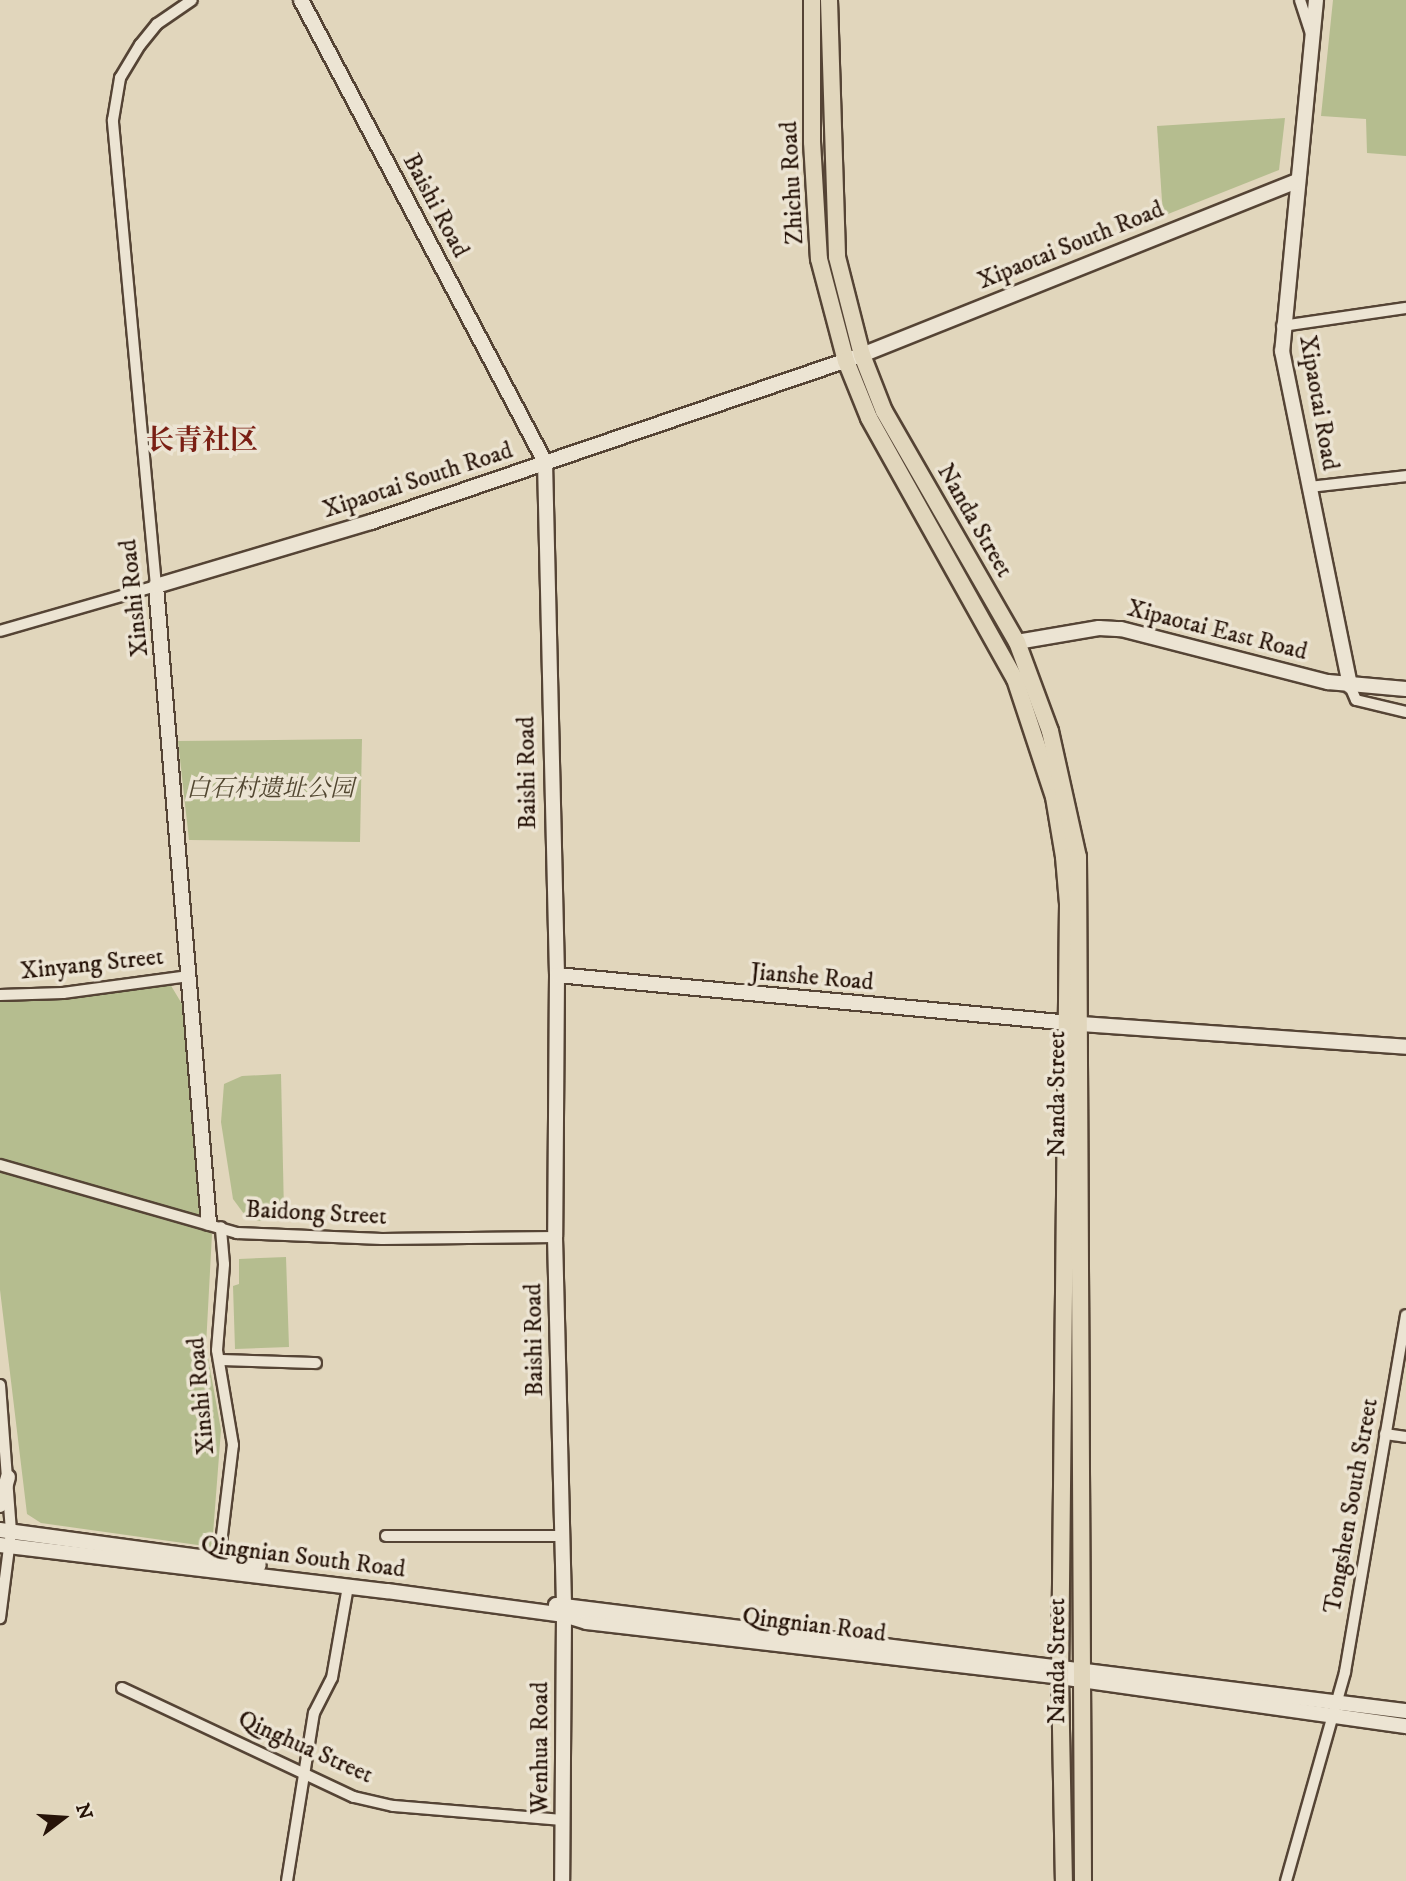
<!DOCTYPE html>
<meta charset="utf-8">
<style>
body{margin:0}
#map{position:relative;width:1406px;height:1881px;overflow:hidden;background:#e1d6bc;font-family:"IM FELL DW Pica","Noto Serif SC",serif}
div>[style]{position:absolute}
.green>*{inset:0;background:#b5bd8f}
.roads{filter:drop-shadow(2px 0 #554435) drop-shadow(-2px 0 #554435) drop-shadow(0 2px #554435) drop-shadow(0 -2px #554435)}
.street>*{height:10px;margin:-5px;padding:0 5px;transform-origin:5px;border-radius:5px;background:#ece4d3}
.secondary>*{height:14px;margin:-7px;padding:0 7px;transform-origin:7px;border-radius:7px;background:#ece4d3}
.primary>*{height:16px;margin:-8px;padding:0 8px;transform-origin:8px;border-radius:8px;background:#e1d6bc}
span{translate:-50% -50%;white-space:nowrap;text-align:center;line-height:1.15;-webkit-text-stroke:7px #ece4d3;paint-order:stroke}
.street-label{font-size:24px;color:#261308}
.park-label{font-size:24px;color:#514630;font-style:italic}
.quarter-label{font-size:28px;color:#7a1f14;font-weight:700}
.north{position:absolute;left:28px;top:1783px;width:70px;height:70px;-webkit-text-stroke:5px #ece4d3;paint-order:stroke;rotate:73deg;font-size:19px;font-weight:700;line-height:28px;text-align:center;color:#261308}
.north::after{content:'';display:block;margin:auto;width:24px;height:32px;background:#261308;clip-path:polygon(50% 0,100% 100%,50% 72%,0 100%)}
</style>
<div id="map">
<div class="green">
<i style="clip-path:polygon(1333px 0,1406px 0,1406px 156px,1367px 153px,1366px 119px,1321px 116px)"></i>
<i style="clip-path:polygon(1285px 118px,1279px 170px,1163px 216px,1157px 126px)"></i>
<i style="clip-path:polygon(362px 739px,360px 842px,189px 840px,178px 741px)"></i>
<i style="clip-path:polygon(170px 984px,182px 1004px,202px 1225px,212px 1234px,206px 1346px,221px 1430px,212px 1547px,41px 1523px,27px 1514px,0 1290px,0 1001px,66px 998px)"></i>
<i style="clip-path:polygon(281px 1074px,284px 1213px,260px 1221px,247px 1218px,233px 1199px,221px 1122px,224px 1084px,242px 1076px)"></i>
<i style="clip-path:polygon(286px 1257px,289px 1347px,235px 1349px,233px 1286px,239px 1284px,239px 1259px)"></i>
</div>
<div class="roads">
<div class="street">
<i style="left:1300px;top:0;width:35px;rotate:72deg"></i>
<i style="left:1282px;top:326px;width:125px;rotate:-8.3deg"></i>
<i style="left:1310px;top:487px;width:97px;rotate:-6.5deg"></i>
<i style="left:0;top:631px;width:162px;rotate:-16.1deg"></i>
<i style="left:156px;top:586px;width:468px;rotate:-95.3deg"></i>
<i style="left:113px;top:120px;width:43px;rotate:-80.5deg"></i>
<i style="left:120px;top:78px;width:39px;rotate:-59deg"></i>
<i style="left:140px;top:45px;width:27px;rotate:-51deg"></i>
<i style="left:157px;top:24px;width:42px;rotate:-34.4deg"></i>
<i style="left:1350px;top:686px;width:15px;rotate:67deg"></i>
<i style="left:1356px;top:700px;width:51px;rotate:13.5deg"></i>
<i style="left:0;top:995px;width:63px;rotate:-1.8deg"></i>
<i style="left:63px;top:993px;width:127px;rotate:-7.7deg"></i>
<i style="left:0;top:1165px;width:247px;rotate:16deg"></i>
<i style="left:237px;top:1233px;width:145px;rotate:2.4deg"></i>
<i style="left:382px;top:1239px;width:173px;rotate:-0.7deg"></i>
<i style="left:219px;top:1360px;width:97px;rotate:1.8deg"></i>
<i style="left:0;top:1385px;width:147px;rotate:85.7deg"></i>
<i style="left:11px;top:1532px;width:87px;rotate:97.3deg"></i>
<i style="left:1385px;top:1434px;width:21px;rotate:8deg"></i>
<i style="left:386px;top:1536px;width:176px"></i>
<i style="left:219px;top:1560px;width:116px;rotate:-83.1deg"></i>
<i style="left:233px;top:1445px;width:96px;rotate:-99.6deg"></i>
<i style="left:217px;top:1350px;width:86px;rotate:-85.3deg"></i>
<i style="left:224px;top:1264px;width:37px;rotate:-95deg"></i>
<i style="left:122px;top:1688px;width:256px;rotate:25.2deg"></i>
<i style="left:354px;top:1797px;width:40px;rotate:13deg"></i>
<i style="left:393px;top:1806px;width:171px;rotate:4.7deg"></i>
<i style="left:287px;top:1881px;width:170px;rotate:-80.9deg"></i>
<i style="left:314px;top:1713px;width:39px;rotate:-63deg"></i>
<i style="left:332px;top:1678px;width:93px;rotate:-80.1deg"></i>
<i style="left:1286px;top:1881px;width:217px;rotate:-74.2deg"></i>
<i style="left:1345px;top:1672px;width:362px;rotate:-80.3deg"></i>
</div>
<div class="secondary">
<i style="left:301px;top:0;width:522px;rotate:62.16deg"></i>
<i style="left:545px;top:462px;width:513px;rotate:88.66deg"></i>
<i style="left:557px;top:975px;width:262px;rotate:90.4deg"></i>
<i style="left:555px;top:1237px;width:378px;rotate:88.6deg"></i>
<i style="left:564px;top:1615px;width:266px;rotate:90.4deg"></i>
<i style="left:1316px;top:0;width:353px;rotate:95.5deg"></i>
<i style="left:1282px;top:351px;width:342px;rotate:78.5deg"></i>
<i style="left:1017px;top:642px;width:83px;rotate:-9.7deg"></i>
<i style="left:1099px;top:628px;width:22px;rotate:3deg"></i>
<i style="left:1121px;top:629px;width:214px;rotate:14.4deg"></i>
<i style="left:1328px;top:682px;width:78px;rotate:5.1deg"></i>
<i style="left:557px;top:975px;width:526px;rotate:5.34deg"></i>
<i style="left:1081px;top:1024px;width:326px;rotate:4deg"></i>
<i style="left:209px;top:1223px;width:639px;rotate:-94.76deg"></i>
<i style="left:156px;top:586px;width:224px;rotate:-16.6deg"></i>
<i style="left:371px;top:522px;width:519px;rotate:-18.78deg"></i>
<i style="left:862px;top:355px;width:469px;rotate:-21.8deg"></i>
<i style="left:0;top:1505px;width:29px;rotate:-74deg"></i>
<i style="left:0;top:1530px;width:261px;rotate:7.7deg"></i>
<i style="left:0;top:1545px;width:390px;rotate:6.8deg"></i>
<i style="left:387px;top:1591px;width:179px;rotate:7.7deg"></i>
<i style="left:564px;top:1615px;width:24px;rotate:17deg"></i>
<i style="left:587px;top:1622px;width:476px;rotate:6.6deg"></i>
<i style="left:1060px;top:1677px;width:349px;rotate:8.1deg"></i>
<i style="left:556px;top:1605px;width:857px;rotate:7.11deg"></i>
</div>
<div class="primary">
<i style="left:812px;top:0;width:142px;rotate:90deg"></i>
<i style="left:812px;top:142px;width:117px;rotate:86.6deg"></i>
<i style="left:819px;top:259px;width:106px;rotate:75.2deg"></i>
<i style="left:846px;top:361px;width:61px;rotate:68deg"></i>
<i style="left:869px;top:418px;width:299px;rotate:60.8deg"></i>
<i style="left:1015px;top:679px;width:124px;rotate:71.7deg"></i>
<i style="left:1054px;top:797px;width:61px;rotate:80.5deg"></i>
<i style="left:1064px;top:857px;width:47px;rotate:85.1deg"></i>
<i style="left:1068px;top:904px;width:773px;rotate:90.59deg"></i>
<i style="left:1060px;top:1677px;width:204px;rotate:88.9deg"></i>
<i style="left:829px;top:0;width:257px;rotate:88.2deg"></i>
<i style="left:837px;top:257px;width:101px;rotate:75.7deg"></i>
<i style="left:862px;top:355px;width:60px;rotate:68.6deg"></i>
<i style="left:884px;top:411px;width:267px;rotate:60.1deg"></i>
<i style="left:1017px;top:642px;width:95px;rotate:69.7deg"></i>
<i style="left:1050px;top:731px;width:129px;rotate:77.5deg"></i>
<i style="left:1078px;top:857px;width:1024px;rotate:89.72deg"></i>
</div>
</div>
<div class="street-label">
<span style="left:793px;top:183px;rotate:-93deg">Zhichu Road</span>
<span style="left:435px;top:206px;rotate:62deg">Baishi Road</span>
<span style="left:1071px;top:246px;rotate:-22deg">Xipaotai South Road</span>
<span style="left:1318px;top:403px;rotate:80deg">Xipaotai Road</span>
<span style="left:418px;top:481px;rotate:-18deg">Xipaotai South Road</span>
<span style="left:974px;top:521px;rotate:60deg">Nanda Street</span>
<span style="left:135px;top:598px;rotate:-96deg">Xinshi Road</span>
<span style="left:1217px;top:631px;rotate:14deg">Xipaotai East Road</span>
<span style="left:528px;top:773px;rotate:-91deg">Baishi Road</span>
<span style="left:92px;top:965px;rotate:-6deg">Xinyang Street</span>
<span style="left:812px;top:978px;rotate:5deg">Jianshe Road</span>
<span style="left:1058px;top:1094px;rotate:-90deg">Nanda Street</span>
<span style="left:316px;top:1214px;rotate:3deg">Baidong Street</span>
<span style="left:535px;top:1340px;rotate:-91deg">Baishi Road</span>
<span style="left:202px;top:1396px;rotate:-95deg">Xinshi Road</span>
<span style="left:1352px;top:1506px;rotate:-80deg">Tongshen South Street</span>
<span style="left:303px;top:1558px;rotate:7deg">Qingnian South Road</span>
<span style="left:814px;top:1626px;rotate:7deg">Qingnian Road</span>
<span style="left:1058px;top:1661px;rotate:-90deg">Nanda Street</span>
<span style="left:305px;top:1748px;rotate:24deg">Qinghua Street</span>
<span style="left:541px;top:1748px;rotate:-90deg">Wenhua Road</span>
</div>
<div class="park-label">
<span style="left:270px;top:790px">白石村遗址公园</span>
</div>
<div class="quarter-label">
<span style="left:202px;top:441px">长青社区</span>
</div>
<div class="north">N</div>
</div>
